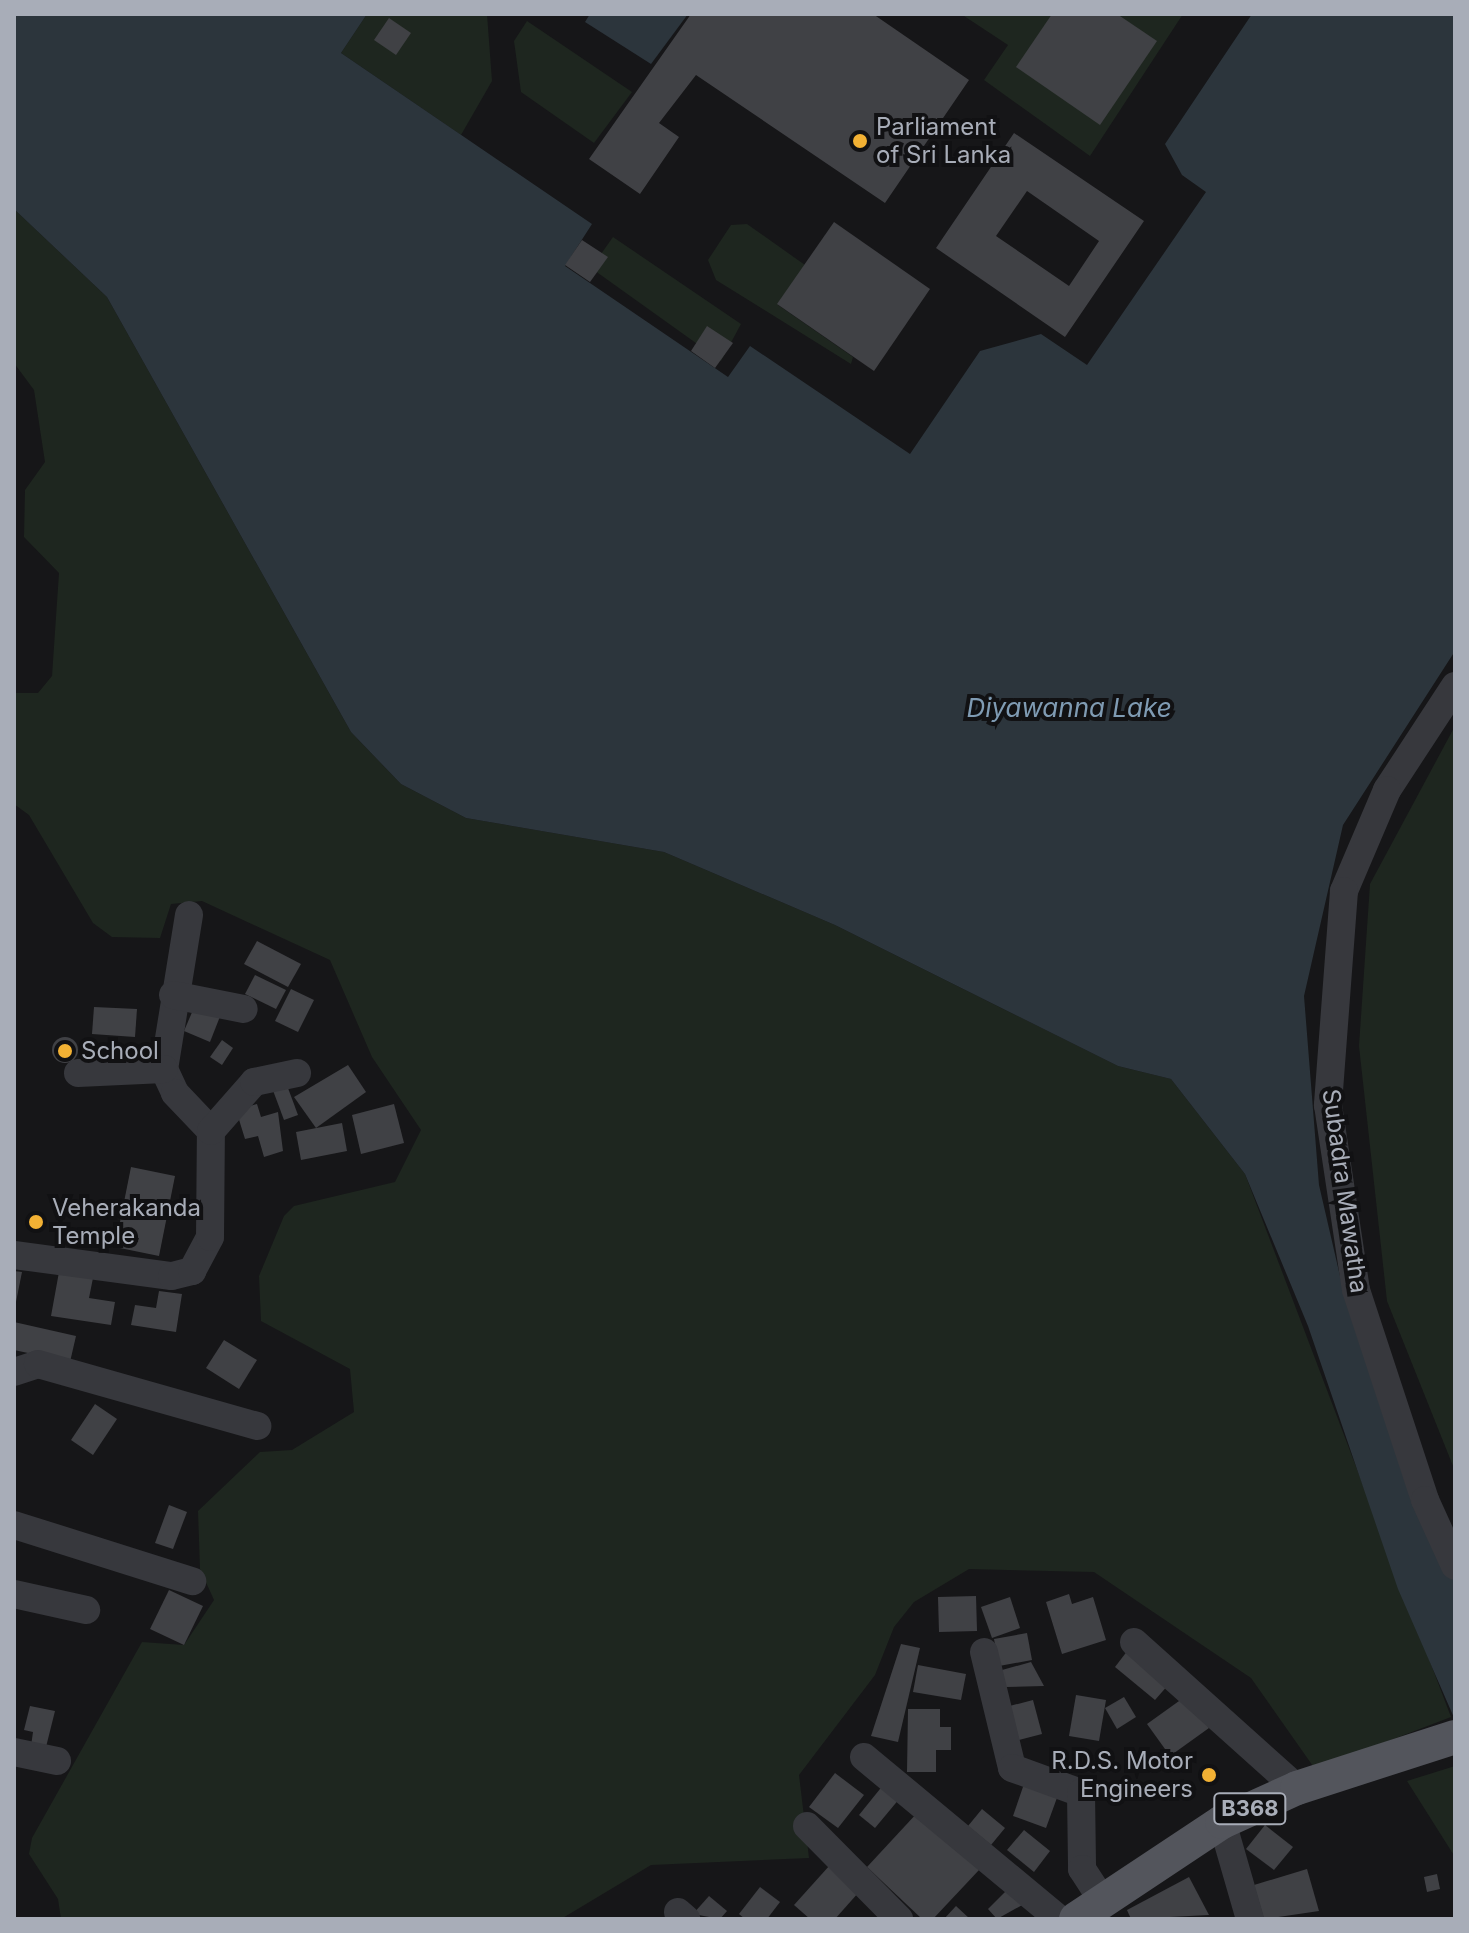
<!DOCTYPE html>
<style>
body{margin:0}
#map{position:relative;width:1469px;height:1933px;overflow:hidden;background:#161618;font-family:Inter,sans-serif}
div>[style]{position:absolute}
.green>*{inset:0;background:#1e261f}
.water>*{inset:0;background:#2c353c}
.building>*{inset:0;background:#404145}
.round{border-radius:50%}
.minor>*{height:28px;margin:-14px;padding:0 14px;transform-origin:14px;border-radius:14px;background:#37383d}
.major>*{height:34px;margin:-17px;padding:0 17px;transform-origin:17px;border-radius:17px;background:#53555c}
.dots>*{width:22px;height:22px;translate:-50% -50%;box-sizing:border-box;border:4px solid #111113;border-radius:50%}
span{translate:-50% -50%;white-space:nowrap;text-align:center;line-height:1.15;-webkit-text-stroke:8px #111113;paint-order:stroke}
.shield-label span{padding:2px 6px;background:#111113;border:2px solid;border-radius:6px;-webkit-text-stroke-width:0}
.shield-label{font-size:22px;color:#a8adb8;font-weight:700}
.poi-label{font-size:24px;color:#a8adb8}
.left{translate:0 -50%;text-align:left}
.right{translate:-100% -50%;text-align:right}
.street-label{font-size:24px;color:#a8adb8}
.water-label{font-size:26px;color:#7f9bb3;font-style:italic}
.frame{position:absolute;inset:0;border:16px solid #a8adb8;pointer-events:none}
</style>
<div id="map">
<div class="green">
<i style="clip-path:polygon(367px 14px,487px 14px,492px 81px,461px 135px,341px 53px)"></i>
<i style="clip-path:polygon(961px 14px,1183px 14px,1090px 156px,984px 80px,1008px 45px)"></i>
<i style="clip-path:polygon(527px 21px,632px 92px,594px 143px,521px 92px,514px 41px)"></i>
<i style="clip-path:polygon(14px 209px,107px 297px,351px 732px,401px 784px,466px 818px,664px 852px,835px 925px,1118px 1066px,1171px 1079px,1245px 1174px,1451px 1717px,1315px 1769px,1251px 1678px,1094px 1572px,969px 1569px,914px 1602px,894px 1627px,875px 1675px,799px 1775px,809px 1858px,651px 1865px,561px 1919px,61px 1919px,58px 1899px,29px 1854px,32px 1838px,142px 1642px,184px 1645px,214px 1600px,200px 1569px,198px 1511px,260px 1452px,292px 1450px,354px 1412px,350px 1369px,261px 1321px,259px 1276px,284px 1216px,294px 1206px,395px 1182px,421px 1130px,372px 1057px,330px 960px,202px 901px,171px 904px,160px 938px,112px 937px,93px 923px,29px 815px,14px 804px,14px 693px,38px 693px,52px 676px,59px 573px,24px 537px,25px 490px,45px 462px,34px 390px,14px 363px)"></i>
<i style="clip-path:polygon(747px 224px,805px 265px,778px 305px,853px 357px,851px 364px,716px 280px,708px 260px,731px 225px)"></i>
<i style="clip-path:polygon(613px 237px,741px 324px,721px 361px,591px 268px)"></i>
<i style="clip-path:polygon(1455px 726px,1455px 1471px,1387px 1301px,1359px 1046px,1370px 884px)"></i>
<i style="clip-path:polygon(1455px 1766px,1455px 1857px,1407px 1781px)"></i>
</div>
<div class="water">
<i style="clip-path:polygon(14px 14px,367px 14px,341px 53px,592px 224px,565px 266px,728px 377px,750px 346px,910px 454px,980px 351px,1041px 334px,1087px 365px,1206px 192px,1182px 175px,1165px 144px,1252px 14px,1455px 14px,1455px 651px,1343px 825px,1304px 996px,1319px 1185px,1346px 1302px,1455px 1578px,1455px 1720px,1398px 1589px,1308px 1326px,1245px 1174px,1171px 1079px,1118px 1066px,835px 925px,664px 852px,466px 818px,401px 784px,351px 732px,107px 297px,14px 209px)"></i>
<i style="clip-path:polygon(590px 14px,688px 14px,651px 64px,585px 22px)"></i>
</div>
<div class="building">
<i style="clip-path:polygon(691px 14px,873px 14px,969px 80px,885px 203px,696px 75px,659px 123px,679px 137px,640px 194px,589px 159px)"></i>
<i style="clip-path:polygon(1052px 14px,1117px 14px,1157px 41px,1100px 125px,1016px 67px)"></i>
<i style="clip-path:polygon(389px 18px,411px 33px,396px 55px,374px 40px)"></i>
<i style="clip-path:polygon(evenodd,1014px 133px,1144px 221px,1065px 337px,936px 248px,1014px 133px,1027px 191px,1099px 241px,1069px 286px,996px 236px,1027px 191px)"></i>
<i style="clip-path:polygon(834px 222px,930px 289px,874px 371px,777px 304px)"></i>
<i style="clip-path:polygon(582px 240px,608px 257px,590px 282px,565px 265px)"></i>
<i style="clip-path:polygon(707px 326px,733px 343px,715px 368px,691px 351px)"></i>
<i style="clip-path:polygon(257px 941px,301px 964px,288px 987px,244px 964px)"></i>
<i style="clip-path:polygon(255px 975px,286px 990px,276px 1009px,245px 994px)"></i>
<i style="clip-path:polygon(291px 989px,314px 1000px,298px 1032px,275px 1021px)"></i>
<i style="clip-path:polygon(196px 1003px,221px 1014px,210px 1042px,184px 1031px)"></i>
<i style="clip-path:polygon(94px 1007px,137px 1009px,135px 1037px,92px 1034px)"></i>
<i class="round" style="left:52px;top:1037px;width:26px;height:26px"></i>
<i style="clip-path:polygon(222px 1040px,233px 1048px,222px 1065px,210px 1057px)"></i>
<i style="clip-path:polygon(348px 1065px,366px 1092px,316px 1128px,294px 1097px)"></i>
<i style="clip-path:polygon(285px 1080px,298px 1115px,284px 1120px,271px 1085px)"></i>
<i style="clip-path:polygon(257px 1104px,261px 1117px,278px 1112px,283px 1151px,264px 1157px,258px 1136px,245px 1139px,236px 1110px)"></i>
<i style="clip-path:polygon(394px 1104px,404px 1143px,361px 1154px,352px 1115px)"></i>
<i style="clip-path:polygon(342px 1123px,347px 1151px,301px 1160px,296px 1132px)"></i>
<i style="clip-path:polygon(131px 1167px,175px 1176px,159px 1256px,115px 1247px)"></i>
<i style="clip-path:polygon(14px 1271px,22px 1272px,15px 1307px,14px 1307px)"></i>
<i style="clip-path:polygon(59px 1272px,93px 1278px,89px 1298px,115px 1302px,111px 1325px,51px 1316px)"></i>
<i style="clip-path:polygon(159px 1291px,182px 1294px,176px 1332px,131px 1325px,135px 1305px,156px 1308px)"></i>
<i style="clip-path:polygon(14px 1322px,76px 1336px,70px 1362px,14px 1350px)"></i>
<i style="clip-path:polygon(224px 1340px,257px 1360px,239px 1389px,206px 1368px)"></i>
<i style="clip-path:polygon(95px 1404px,117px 1419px,93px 1455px,71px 1440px)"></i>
<i style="clip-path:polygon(169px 1505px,187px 1512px,173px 1549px,155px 1543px)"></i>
<i style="clip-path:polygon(169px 1590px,203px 1606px,184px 1645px,150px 1629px)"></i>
<i style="clip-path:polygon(1069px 1594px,1072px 1604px,1093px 1597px,1106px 1640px,1062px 1654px,1046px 1602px)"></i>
<i style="clip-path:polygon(976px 1596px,977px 1631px,939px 1632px,938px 1597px)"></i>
<i style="clip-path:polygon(1010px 1597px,1020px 1628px,992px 1638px,981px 1607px)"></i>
<i style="clip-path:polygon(1027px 1633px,1032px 1660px,999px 1666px,994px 1639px)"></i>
<i style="clip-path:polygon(901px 1644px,920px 1648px,898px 1742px,871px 1736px)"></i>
<i style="clip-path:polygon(1128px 1650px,1169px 1684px,1155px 1700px,1115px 1667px)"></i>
<i style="clip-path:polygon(1031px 1662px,1044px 1686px,1006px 1687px,1002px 1670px)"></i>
<i style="clip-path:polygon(918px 1665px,966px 1674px,961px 1700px,913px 1692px)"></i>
<i style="clip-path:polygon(1076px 1695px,1106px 1700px,1099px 1741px,1069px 1736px)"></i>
<i style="clip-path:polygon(1186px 1696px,1209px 1728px,1170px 1756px,1147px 1724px)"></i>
<i style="clip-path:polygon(1124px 1697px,1136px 1717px,1117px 1729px,1105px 1708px)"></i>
<i style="clip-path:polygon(1033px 1700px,1042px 1734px,1011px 1742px,1002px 1708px)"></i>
<i style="clip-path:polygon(30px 1706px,55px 1711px,44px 1755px,30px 1753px,33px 1732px,24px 1730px)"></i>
<i style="clip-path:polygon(908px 1709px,940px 1709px,940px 1727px,951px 1727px,951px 1750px,936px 1750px,936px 1772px,907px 1772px)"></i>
<i style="clip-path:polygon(835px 1773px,864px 1795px,838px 1828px,809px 1807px)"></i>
<i style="clip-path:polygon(884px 1784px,900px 1798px,875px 1828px,859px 1815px)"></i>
<i style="clip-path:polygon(1024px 1784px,1058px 1795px,1046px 1828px,1013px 1816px)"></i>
<i style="clip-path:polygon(982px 1809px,1005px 1828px,991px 1845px,968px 1826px)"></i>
<i style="clip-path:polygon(918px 1812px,979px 1870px,933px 1919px,922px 1919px,867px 1867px)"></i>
<i style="clip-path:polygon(1265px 1825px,1293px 1847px,1274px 1870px,1246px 1849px)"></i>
<i style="clip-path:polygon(1024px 1830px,1050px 1851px,1034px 1872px,1007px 1850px)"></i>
<i style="clip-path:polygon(830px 1865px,859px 1892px,835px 1919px,810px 1919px,794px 1905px)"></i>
<i style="clip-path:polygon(1307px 1869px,1319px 1911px,1264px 1919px,1254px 1885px)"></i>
<i style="clip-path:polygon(1437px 1874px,1440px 1889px,1427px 1892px,1424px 1877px)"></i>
<i style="clip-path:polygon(1189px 1877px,1209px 1915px,1131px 1919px,1127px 1910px)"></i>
<i style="clip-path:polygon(760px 1887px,780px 1902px,767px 1919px,745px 1919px,739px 1914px)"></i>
<i style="clip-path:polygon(1009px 1888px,1024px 1904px,997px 1919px,988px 1909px)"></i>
<i style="clip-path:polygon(709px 1896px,727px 1911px,720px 1919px,693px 1914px)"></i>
<i style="clip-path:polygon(956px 1906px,970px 1919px,944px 1919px)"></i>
</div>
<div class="minor">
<i style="left:1455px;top:686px;width:124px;rotate:123.2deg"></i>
<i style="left:1387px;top:790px;width:110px;rotate:113.1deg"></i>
<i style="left:1344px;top:891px;width:215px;rotate:94.3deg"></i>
<i style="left:1328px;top:1105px;width:187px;rotate:81.4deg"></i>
<i style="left:1356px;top:1290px;width:221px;rotate:71.8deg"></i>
<i style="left:1425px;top:1500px;width:72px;rotate:65.6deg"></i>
<i style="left:189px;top:915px;width:156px;rotate:99.2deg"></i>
<i style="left:164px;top:1069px;width:26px;rotate:65deg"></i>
<i style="left:175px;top:1093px;width:52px;rotate:46.5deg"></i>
<i style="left:173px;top:995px;width:72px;rotate:11.2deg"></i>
<i style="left:78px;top:1073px;width:86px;rotate:-2.7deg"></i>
<i style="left:14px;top:1255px;width:159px;rotate:7.6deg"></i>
<i style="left:172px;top:1276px;width:21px;rotate:-14deg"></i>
<i style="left:192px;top:1271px;width:38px;rotate:-62deg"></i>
<i style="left:210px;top:1237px;width:106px;rotate:-89.5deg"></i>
<i style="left:211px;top:1131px;width:65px;rotate:-48.7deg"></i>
<i style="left:254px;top:1082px;width:44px;rotate:-11.8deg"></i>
<i style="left:14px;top:1372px;width:25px;rotate:-18deg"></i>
<i style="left:38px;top:1364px;width:228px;rotate:15.8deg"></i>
<i style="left:14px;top:1525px;width:187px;rotate:17.5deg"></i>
<i style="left:14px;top:1594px;width:74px;rotate:12.5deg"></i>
<i style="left:1134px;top:1642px;width:219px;rotate:41.9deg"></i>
<i style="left:984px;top:1652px;width:119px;rotate:76.4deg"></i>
<i style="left:1012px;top:1768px;width:73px;rotate:19.9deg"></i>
<i style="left:1081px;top:1793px;width:76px;rotate:89.2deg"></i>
<i style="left:1082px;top:1869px;width:35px;rotate:57deg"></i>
<i style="left:14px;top:1752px;width:44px;rotate:11.8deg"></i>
<i style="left:864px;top:1757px;width:254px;rotate:39.7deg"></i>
<i style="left:1222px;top:1822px;width:101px;rotate:73.9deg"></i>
<i style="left:807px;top:1826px;width:131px;rotate:45.3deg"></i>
<i style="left:678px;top:1912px;width:11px;rotate:41deg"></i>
</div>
<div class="major">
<i style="left:1076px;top:1919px;width:175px;rotate:-33.6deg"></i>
<i style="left:1222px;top:1822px;width:82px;rotate:-24.4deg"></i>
<i style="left:1297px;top:1788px;width:166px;rotate:-17.9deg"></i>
</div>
<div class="dots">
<i style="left:860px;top:141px;background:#f2b134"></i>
<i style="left:65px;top:1051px;background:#f2b134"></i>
<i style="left:36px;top:1222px;background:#f2b134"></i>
<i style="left:1209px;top:1775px;background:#f2b134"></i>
</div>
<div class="shield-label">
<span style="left:1250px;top:1809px">B368</span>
</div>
<div class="poi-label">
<span class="left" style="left:876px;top:141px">Parliament<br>of Sri Lanka</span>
<span class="left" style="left:81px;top:1051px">School</span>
<span class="left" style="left:52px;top:1222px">Veherakanda<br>Temple</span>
<span class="right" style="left:1193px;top:1775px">R.D.S. Motor<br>Engineers</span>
</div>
<div class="street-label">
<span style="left:1345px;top:1191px;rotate:82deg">Subadra Mawatha</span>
</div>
<div class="water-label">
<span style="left:1069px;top:708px">Diyawanna Lake</span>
</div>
<div class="frame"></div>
</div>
